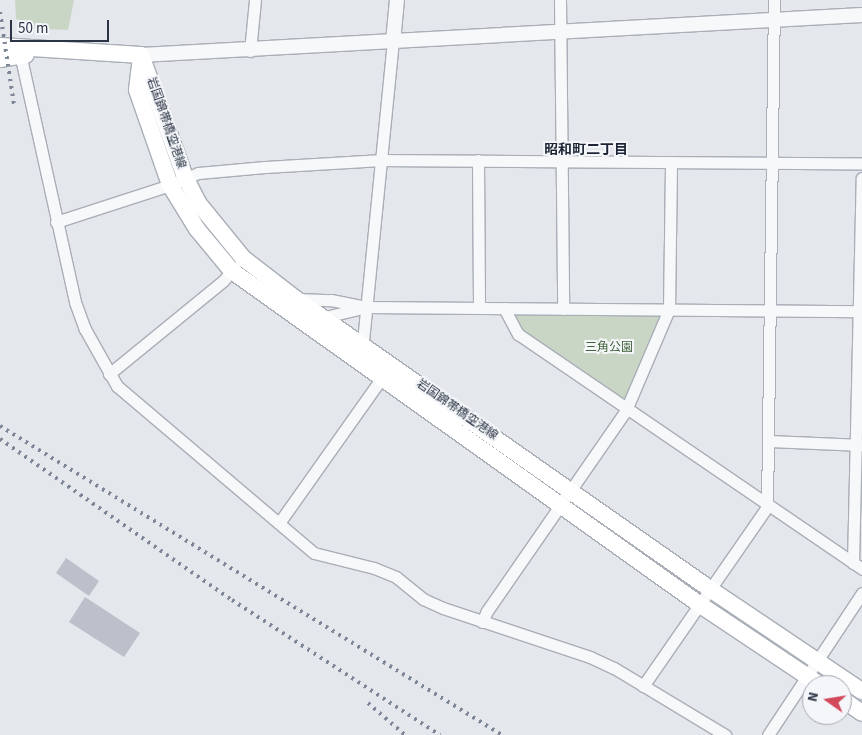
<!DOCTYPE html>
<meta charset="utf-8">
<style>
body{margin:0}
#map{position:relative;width:862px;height:735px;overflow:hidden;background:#e4e7ec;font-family:"Source Sans 3","Noto Sans JP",sans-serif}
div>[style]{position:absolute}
.green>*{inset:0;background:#c9d6c5}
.building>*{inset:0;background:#bbc0ca}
.roads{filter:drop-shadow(1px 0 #a9aeb7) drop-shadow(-1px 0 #a9aeb7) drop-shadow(0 1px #a9aeb7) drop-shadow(0 -1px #a9aeb7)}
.minor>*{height:11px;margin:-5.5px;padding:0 5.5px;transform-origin:5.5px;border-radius:5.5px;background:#f7f8fa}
.tertiary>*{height:14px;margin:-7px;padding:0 7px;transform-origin:7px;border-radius:7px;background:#f7f8fa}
.secondary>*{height:16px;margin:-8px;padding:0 8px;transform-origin:8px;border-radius:8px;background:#fff}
.rail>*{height:4px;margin-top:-2px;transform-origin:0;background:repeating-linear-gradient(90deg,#7d8696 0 2.5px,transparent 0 7.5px)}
span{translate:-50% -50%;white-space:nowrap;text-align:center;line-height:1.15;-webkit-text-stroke:4px #f4f6f9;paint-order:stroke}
.street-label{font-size:12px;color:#2b3445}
.park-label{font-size:12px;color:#3f6138}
.neighbourhood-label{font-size:14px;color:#1d2536;font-weight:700}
.north{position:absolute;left:802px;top:675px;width:50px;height:50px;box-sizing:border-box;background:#f4f6f9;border:1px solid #a4a8b1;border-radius:50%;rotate:283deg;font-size:14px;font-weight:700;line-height:20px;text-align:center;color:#2b3445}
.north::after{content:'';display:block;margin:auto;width:18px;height:22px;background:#d1495b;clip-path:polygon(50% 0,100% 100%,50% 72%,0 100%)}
.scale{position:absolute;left:10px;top:20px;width:99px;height:22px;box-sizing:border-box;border:2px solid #2b3445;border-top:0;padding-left:6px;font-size:15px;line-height:18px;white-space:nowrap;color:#2b3445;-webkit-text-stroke:4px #f4f6f9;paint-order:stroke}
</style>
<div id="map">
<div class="green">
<i style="clip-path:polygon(15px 0,74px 0,68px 30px,24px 28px,16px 18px)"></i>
<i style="clip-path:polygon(507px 308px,669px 309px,626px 410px,518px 334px)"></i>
</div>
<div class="building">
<i style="clip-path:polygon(66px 558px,99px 581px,89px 596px,56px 573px)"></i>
<i style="clip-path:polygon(85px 597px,140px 633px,124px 657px,69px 622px)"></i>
</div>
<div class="roads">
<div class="minor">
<i style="left:560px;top:0;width:309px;rotate:89.4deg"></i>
<i style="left:19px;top:49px;width:259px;rotate:77.5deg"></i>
<i style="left:75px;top:302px;width:29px;rotate:70deg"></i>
<i style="left:85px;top:329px;width:65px;rotate:60.7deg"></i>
<i style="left:117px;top:386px;width:258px;rotate:40.3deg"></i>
<i style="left:314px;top:553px;width:62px;rotate:14deg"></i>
<i style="left:374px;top:568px;width:24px;rotate:22deg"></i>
<i style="left:396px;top:577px;width:35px;rotate:39deg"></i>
<i style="left:423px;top:599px;width:22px;rotate:24deg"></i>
<i style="left:443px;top:608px;width:155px;rotate:18.4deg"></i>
<i style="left:590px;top:657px;width:26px;rotate:25deg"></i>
<i style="left:614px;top:668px;width:130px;rotate:31.1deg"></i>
<i style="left:250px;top:51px;width:51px;rotate:-84.4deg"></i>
<i style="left:478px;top:160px;width:148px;rotate:89.6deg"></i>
<i style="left:56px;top:222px;width:120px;rotate:-18deg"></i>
<i style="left:170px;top:185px;width:30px;rotate:-23deg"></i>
<i style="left:198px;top:173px;width:67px;rotate:-5.1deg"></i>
<i style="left:265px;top:167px;width:117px;rotate:-3.4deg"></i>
<i style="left:382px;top:160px;width:480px;rotate:0.4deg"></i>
<i style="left:297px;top:299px;width:34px;rotate:2deg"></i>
<i style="left:331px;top:300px;width:37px;rotate:11deg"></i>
<i style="left:367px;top:307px;width:495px;rotate:0.5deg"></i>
<i style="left:504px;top:308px;width:30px;rotate:62deg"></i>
<i style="left:518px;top:334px;width:417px;rotate:34.3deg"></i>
<i style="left:321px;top:318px;width:46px;rotate:-13.7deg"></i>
<i style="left:362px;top:351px;width:311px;rotate:-84.3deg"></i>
<i style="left:109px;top:374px;width:147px;rotate:-39.2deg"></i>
<i style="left:223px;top:281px;width:18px;rotate:-49deg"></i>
<i style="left:769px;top:441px;width:93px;rotate:2.5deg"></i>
<i style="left:279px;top:523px;width:185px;rotate:-54.7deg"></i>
<i style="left:853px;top:563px;width:385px;rotate:-88.7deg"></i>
<i style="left:482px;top:622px;width:12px;rotate:-66deg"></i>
<i style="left:487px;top:611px;width:244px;rotate:-55.3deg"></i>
<i style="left:626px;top:410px;width:110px;rotate:-66.9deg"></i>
<i style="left:669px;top:309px;width:147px;rotate:-89.2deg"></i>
<i style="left:643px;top:686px;width:218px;rotate:-55.3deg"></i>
<i style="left:767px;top:507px;width:507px;rotate:-89.21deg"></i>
<i style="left:768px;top:735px;width:170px;rotate:-56.5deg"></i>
</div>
<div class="tertiary">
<i style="left:393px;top:42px;width:42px;rotate:-84.6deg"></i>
<i style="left:141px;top:55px;width:722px;rotate:-3.18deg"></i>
</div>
<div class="secondary">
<i style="left:0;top:46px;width:141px;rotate:3.7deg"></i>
<i style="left:141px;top:55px;width:130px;rotate:70.2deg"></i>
<i style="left:185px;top:177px;width:30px;rotate:63deg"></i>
<i style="left:199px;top:204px;width:70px;rotate:50.8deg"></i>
<i style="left:243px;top:258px;width:67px;rotate:37.7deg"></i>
<i style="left:296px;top:299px;width:505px;rotate:35.01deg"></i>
<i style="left:710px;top:589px;width:183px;rotate:33.9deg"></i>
<i style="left:141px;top:57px;width:33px;rotate:97deg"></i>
<i style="left:137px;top:90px;width:101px;rotate:70.8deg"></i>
<i style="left:170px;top:185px;width:52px;rotate:58.5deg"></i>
<i style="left:197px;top:229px;width:55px;rotate:50.2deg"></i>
<i style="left:232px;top:271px;width:574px;rotate:35.49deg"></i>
<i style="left:699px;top:604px;width:146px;rotate:33.8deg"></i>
<i style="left:0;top:59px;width:26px;rotate:-9deg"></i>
<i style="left:842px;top:699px;width:24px;rotate:35deg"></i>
</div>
</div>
<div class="rail">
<i style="left:0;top:12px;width:94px;rotate:81.4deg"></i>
<i style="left:0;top:426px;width:589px;rotate:31.61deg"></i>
<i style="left:0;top:439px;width:282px;rotate:34.8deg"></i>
<i style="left:232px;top:600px;width:248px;rotate:33deg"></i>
<i style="left:368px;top:703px;width:49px;rotate:40.9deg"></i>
</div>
<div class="street-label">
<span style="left:166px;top:123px;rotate:71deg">岩国錦帯橋空港線</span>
<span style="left:457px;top:410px;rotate:35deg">岩国錦帯橋空港線</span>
</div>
<div class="park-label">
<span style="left:609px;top:348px">三角公園</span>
</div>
<div class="neighbourhood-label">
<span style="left:586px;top:150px">昭和町二丁目</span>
</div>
<div class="north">N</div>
<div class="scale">50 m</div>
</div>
